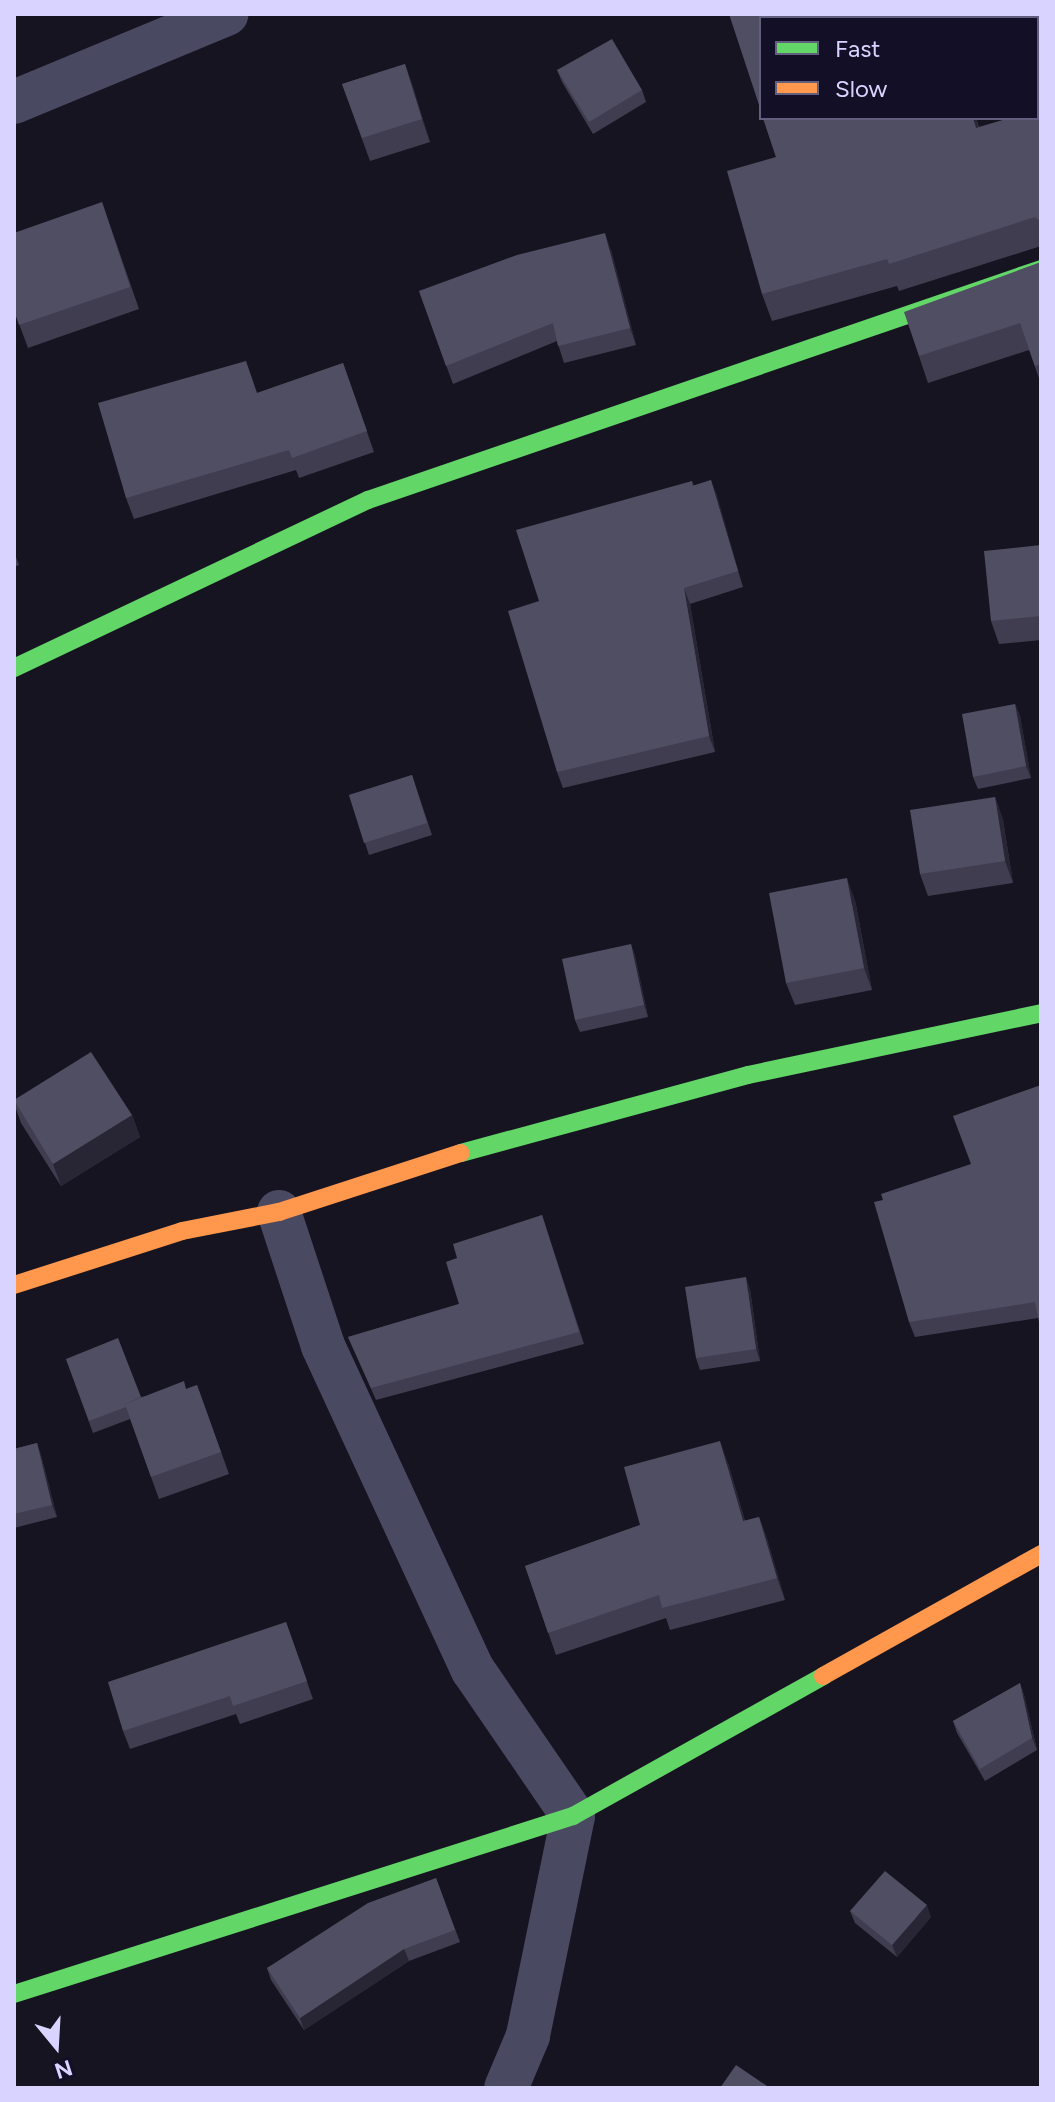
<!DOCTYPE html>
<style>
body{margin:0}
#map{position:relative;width:1055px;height:2102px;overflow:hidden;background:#161421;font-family:Figtree,sans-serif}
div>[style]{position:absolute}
.street>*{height:44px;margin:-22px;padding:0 22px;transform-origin:22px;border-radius:22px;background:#4a4962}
.fast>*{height:18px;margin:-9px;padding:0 9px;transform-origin:9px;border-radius:9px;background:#63d668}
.slow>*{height:18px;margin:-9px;padding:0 9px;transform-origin:9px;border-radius:9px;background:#ff974d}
.wall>*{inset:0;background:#403d50}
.shaded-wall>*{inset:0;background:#282635}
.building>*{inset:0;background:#504e63}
span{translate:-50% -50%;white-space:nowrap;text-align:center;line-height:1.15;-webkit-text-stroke:6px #130f26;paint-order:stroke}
.frame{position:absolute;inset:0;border:16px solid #d9d4ff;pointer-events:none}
.legend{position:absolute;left:759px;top:16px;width:280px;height:104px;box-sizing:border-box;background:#130f26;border:2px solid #625e7d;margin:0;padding:10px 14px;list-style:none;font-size:24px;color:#d9d4ff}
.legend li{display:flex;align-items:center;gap:16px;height:40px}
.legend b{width:40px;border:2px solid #625e7d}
.north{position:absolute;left:16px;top:2006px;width:80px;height:80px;-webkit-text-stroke:6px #130f26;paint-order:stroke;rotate:162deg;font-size:22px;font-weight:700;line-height:32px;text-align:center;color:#d9d4ff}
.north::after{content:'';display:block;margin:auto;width:28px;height:36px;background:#d9d4ff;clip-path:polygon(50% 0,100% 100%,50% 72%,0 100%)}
</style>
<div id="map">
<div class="street">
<i style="left:14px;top:102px;width:230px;rotate:-22.5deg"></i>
<i style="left:279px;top:1212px;width:141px;rotate:71.8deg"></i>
<i style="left:323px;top:1346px;width:357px;rotate:65.2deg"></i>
<i style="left:473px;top:1670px;width:177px;rotate:55.6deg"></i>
<i style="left:573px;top:1816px;width:225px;rotate:101.6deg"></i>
<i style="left:528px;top:2036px;width:56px;rotate:112.9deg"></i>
</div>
<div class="fast">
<i style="left:14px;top:668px;width:392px;rotate:-25.4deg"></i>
<i style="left:368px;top:500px;width:712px;rotate:-18.94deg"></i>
<i style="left:461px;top:1153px;width:297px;rotate:-15.2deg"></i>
<i style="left:748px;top:1075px;width:299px;rotate:-11.9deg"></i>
<i style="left:14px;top:1994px;width:587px;rotate:-17.66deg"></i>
<i style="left:573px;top:1816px;width:287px;rotate:-29.2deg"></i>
</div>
<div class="slow">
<i style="left:14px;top:1285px;width:176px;rotate:-17.8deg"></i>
<i style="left:182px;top:1231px;width:99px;rotate:-11.1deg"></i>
<i style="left:279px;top:1212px;width:191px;rotate:-18deg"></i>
<i style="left:823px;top:1676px;width:250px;rotate:-29.2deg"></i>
</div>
<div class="wall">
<i style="clip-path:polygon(729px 14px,1041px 14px,1041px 27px,1037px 28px,1037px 18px,761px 18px)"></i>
<i style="clip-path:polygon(405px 64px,430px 142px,370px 161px,342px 84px)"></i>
<i style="clip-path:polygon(557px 70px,642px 90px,646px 102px,593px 134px,562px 82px)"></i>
<i style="clip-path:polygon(1041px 109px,1041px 246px,899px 291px,897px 286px,772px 321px,762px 294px,776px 157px,763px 118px,976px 118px,979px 127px)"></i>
<i style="clip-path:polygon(102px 202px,139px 309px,28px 348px,14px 310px)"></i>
<i style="clip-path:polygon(611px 250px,636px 345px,564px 363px,557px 341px,453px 384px,419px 291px)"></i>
<i style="clip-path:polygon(1041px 262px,1041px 384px,1029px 350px,928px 383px,919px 356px)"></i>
<i style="clip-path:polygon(343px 363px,374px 452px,299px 478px,296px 470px,134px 519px,126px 498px,257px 393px)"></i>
<i style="clip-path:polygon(711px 480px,743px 587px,690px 604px,715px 752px,563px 788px,557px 772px,539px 601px,692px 481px,694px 486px)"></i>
<i style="clip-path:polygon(1041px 545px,1041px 640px,999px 644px,991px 621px)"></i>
<i style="clip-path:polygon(14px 552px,19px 565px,14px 567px)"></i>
<i style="clip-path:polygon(1015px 704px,1020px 716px,1031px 778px,978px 789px,973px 777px)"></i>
<i style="clip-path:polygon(412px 775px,432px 835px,369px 855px,349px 795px)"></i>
<i style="clip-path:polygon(995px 797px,1003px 820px,1013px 883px,928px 896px,920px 874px)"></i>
<i style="clip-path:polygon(855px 900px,872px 990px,795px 1005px,786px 983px)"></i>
<i style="clip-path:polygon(631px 944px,635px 956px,648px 1017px,580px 1032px,575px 1020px)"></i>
<i style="clip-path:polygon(1041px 1085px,1038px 1318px,915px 1337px,909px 1322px,971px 1164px)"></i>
<i style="clip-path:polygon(14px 1103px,132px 1115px,140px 1137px,61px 1186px,21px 1123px)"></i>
<i style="clip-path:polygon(542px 1215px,584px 1344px,376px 1400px,348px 1337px,459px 1304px,457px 1258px)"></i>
<i style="clip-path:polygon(750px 1289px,760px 1361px,700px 1370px,696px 1358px)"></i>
<i style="clip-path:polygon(66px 1359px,141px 1397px,187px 1389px,197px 1385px,229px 1474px,159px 1499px,130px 1419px,93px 1433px)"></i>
<i style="clip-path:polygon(37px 1443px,41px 1455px,57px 1517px,14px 1528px,14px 1449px)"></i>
<i style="clip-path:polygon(728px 1463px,745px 1521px,759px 1517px,767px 1539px,785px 1600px,670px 1630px,666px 1618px,556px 1655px,525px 1566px,640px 1525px)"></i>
<i style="clip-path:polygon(286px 1622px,313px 1699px,240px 1724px,236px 1714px,130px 1749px,123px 1731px)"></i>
<i style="clip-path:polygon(1020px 1683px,1024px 1695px,1037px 1750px,985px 1781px,957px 1733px,953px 1721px)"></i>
<i style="clip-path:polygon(436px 1878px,460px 1942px,409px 1961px,304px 2030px,271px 1980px,267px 1968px)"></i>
<i style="clip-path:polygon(850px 1911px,931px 1917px,897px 1957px,855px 1923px)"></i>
</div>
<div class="shaded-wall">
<i style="clip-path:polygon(405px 64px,413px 86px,430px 142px,422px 119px)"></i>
<i style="clip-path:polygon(973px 118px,976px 118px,985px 155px,976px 128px)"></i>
<i style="clip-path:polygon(605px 233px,611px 250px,636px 345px,630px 328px)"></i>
<i style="clip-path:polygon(711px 480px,717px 495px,743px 587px,738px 571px)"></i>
<i style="clip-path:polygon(684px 588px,690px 604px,715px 752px,709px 736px)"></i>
<i style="clip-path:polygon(1015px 704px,1020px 716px,1031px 778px,1026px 766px)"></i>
<i style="clip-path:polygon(995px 797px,1003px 820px,1013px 883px,1005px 861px)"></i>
<i style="clip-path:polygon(847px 878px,855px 900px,872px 990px,864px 968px)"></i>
<i style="clip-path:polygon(631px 944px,635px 956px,648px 1017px,644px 1005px)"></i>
<i style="clip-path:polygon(132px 1115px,140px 1137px,61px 1186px,53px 1164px)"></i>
<i style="clip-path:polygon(746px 1277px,750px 1289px,760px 1361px,756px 1349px)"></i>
<i style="clip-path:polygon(720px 1441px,728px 1463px,751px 1543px,743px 1521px)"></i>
<i style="clip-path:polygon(37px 1443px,41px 1455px,57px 1517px,52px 1505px)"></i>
<i style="clip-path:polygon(759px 1517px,767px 1539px,785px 1600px,777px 1578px)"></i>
<i style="clip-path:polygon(1020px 1683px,1024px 1695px,1037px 1750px,1032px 1738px)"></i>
<i style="clip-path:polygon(927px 1905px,931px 1917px,897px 1957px,892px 1945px)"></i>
<i style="clip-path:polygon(404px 1949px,409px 1961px,304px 2030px,300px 2018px)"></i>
</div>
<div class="building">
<i style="clip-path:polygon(729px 14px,971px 14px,954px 18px,761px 18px,761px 111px)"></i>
<i style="clip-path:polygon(612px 39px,642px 90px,589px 122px,557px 70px)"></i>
<i style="clip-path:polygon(405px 64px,422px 119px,362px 138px,342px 84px)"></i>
<i style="clip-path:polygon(1041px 109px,1041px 222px,1035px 217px,889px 264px,887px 259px,762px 294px,727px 171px,776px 157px,763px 118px,973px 118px,976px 128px,1010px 118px,1037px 118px,1037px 110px)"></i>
<i style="clip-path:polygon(102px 202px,130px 287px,19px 325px,14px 310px,14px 233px)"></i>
<i style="clip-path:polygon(605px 233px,630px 328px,558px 346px,553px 323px,446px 366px,419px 291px,517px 255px)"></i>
<i style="clip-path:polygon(1041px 262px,1041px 364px,1035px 366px,1020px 323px,919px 356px,904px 312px)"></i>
<i style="clip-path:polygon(246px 361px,257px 393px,343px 363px,367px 431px,292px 458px,289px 450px,126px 498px,98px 403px)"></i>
<i style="clip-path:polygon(711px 480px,738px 571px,684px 588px,709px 736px,557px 772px,508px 611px,539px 601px,516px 530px,692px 481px,692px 486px)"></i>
<i style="clip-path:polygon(1041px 545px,1041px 616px,991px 621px,984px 551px)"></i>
<i style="clip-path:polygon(1015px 704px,1026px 766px,973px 777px,962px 714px)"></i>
<i style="clip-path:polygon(412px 775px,427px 823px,364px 843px,349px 795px)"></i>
<i style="clip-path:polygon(995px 797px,1005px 861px,920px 874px,910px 810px)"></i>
<i style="clip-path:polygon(847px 878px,864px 968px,786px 983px,769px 893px)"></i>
<i style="clip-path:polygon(631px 944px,644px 1005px,575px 1020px,562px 959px)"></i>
<i style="clip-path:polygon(91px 1052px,132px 1115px,53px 1164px,14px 1100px)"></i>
<i style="clip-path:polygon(1041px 1085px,1041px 1332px,1035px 1302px,909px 1322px,874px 1202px,883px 1200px,881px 1194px,971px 1164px,953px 1116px)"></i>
<i style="clip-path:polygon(542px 1215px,579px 1332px,371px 1388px,348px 1337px,459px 1304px,446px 1262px,457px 1258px,453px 1244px)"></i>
<i style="clip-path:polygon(746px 1277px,756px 1349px,696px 1358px,685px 1287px)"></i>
<i style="clip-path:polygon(118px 1338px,141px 1397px,125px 1404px,126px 1407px,89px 1421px,66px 1359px)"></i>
<i style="clip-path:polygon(184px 1381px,186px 1389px,197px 1385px,221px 1452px,151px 1477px,125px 1404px)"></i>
<i style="clip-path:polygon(720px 1441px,743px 1521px,759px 1517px,777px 1578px,662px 1608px,659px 1595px,548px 1633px,525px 1566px,640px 1525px,624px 1467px)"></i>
<i style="clip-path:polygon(37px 1443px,52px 1505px,14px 1514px,14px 1449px)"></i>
<i style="clip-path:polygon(286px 1622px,307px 1681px,233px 1706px,230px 1696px,123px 1731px,108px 1682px)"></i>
<i style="clip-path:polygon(1020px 1683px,1032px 1738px,980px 1769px,953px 1721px)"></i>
<i style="clip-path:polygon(885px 1871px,927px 1905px,892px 1945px,850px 1911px)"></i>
<i style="clip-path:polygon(436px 1878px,455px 1930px,404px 1949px,300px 2018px,267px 1968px,368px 1903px)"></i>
<i style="clip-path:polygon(736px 2065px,770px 2088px,720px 2088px)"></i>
</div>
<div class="frame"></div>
<ul class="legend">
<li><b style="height:10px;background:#63d668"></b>Fast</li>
<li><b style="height:10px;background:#ff974d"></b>Slow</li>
</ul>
<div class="north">N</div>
</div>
